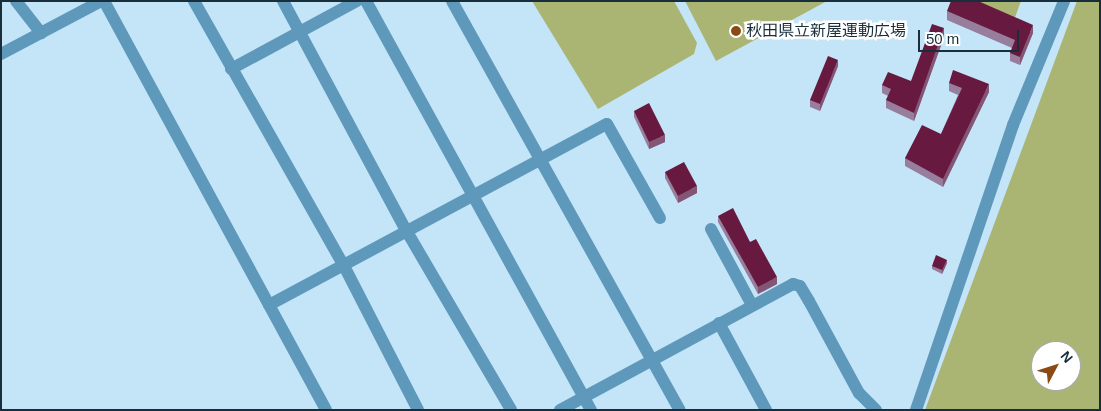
<!DOCTYPE html>
<meta charset="utf-8">
<style>
body{margin:0}
#map{position:relative;width:1101px;height:411px;overflow:hidden;background:#c4e4f8;font-family:Arial,"Noto Sans JP",sans-serif}
div>[style]{position:absolute}
.green>*{inset:0;background:#abb573}
.minor>*{height:12px;margin:-6px;padding:0 6px;transform-origin:6px;border-radius:6px;background:#5e99bb}
.tertiary>*{height:12px;margin:-6px;padding:0 6px;transform-origin:6px;border-radius:6px;background:#5e99bb}
.wall>*{inset:0;background:#967e9c}
.shaded-wall>*{inset:0;background:#845676}
.building>*{inset:0;background:#68193f}
.dots>*{width:14px;height:14px;translate:-50% -50%;box-sizing:border-box;border:2px solid #fff;border-radius:50%}
span{translate:-50% -50%;white-space:nowrap;text-align:center;line-height:1.15;-webkit-text-stroke:5px #fff;paint-order:stroke}
.poi-label{font-size:16px;color:#182e3b}
.left{translate:0 -50%;text-align:left}
.frame{position:absolute;inset:0;border:2px solid #182e3b;pointer-events:none}
.north{position:absolute;left:1031px;top:341px;width:50px;height:50px;box-sizing:border-box;background:#fff;border:1px solid #a3abb1;border-radius:50%;rotate:50deg;font-size:14px;font-weight:700;line-height:20px;text-align:center;color:#182e3b}
.north::after{content:'';display:block;margin:auto;width:18px;height:22px;background:#8a4a13;clip-path:polygon(50% 0,100% 100%,50% 72%,0 100%)}
.scale{position:absolute;left:918px;top:30px;width:101px;height:22px;box-sizing:border-box;border:2px solid #182e3b;border-top:0;padding-left:6px;font-size:15px;line-height:18px;white-space:nowrap;color:#182e3b;-webkit-text-stroke:4px #fff;paint-order:stroke}
</style>
<div id="map">
<div class="green">
<i style="clip-path:polygon(532px 1px,674px 1px,697px 43px,694px 54px,598px 109px)"></i>
<i style="clip-path:polygon(685px 1px,827px 1px,716px 61px)"></i>
<i style="clip-path:polygon(967px 1px,1021px 1px,1014px 20px)"></i>
<i style="clip-path:polygon(evenodd,1077px 1px,1100px 1px,1100px 410px,925px 410px,1077px 1px,1041px 351px,1071px 351px,1071px 381px,1041px 381px,1041px 351px)"></i>
</div>
<div class="minor">
<i style="left:16px;top:1px;width:41px;rotate:52deg"></i>
<i style="left:194px;top:1px;width:302px;rotate:60.5deg"></i>
<i style="left:343px;top:264px;width:164px;rotate:62.8deg"></i>
<i style="left:283px;top:1px;width:260px;rotate:61.8deg"></i>
<i style="left:406px;top:230px;width:208px;rotate:59.7deg"></i>
<i style="left:366px;top:1px;width:467px;rotate:61.2deg"></i>
<i style="left:452px;top:1px;width:468px;rotate:60.9deg"></i>
<i style="left:231px;top:69px;width:143px;rotate:-28.4deg"></i>
<i style="left:711px;top:229px;width:86px;rotate:61.7deg"></i>
<i style="left:269px;top:305px;width:383px;rotate:-28.2deg"></i>
<i style="left:607px;top:124px;width:108px;rotate:60.6deg"></i>
<i style="left:719px;top:323px;width:99px;rotate:61.6deg"></i>
<i style="left:560px;top:410px;width:265px;rotate:-28.4deg"></i>
<i style="left:793px;top:284px;width:7px;rotate:16deg"></i>
<i style="left:800px;top:286px;width:17px;rotate:59deg"></i>
<i style="left:809px;top:301px;width:105px;rotate:61.5deg"></i>
<i style="left:859px;top:393px;width:24px;rotate:45deg"></i>
</div>
<div class="tertiary">
<i style="left:104px;top:1px;width:465px;rotate:61.5deg"></i>
<i style="left:1px;top:54px;width:113px;rotate:-27.9deg"></i>
<i style="left:916px;top:410px;width:301px;rotate:-71.2deg"></i>
<i style="left:1013px;top:125px;width:134px;rotate:-67.6deg"></i>
</div>
<div class="wall">
<i style="clip-path:polygon(947px 11px,1033px 33px,1020px 65px,1010px 61px,1010px 53px,1012px 48px,947px 20px)"></i>
<i style="clip-path:polygon(944px 37px,914px 121px,886px 108px,886px 100px,888px 96px,882px 93px,882px 85px,911px 81px)"></i>
<i style="clip-path:polygon(838px 66px,820px 111px,810px 107px,810px 100px)"></i>
<i style="clip-path:polygon(949px 83px,989px 92px,943px 187px,905px 166px,905px 158px,941px 134px,958px 95px,949px 91px)"></i>
<i style="clip-path:polygon(634px 111px,665px 142px,649px 149px,634px 117px)"></i>
<i style="clip-path:polygon(665px 172px,697px 193px,678px 203px,665px 178px)"></i>
<i style="clip-path:polygon(718px 216px,750px 242px,777px 284px,758px 294px,718px 222px)"></i>
<i style="clip-path:polygon(947px 263px,942px 274px,932px 269px,932px 266px)"></i>
</div>
<div class="shaded-wall">
<i style="clip-path:polygon(1033px 25px,1033px 33px,1020px 65px,1020px 57px)"></i>
<i style="clip-path:polygon(944px 28px,944px 37px,914px 121px,914px 113px)"></i>
<i style="clip-path:polygon(838px 60px,838px 66px,820px 111px,820px 104px)"></i>
<i style="clip-path:polygon(989px 84px,989px 92px,943px 187px,943px 179px)"></i>
<i style="clip-path:polygon(665px 135px,665px 142px,649px 149px,649px 142px)"></i>
<i style="clip-path:polygon(697px 186px,697px 193px,678px 203px,678px 196px)"></i>
<i style="clip-path:polygon(947px 260px,947px 263px,942px 274px,942px 270px)"></i>
<i style="clip-path:polygon(777px 277px,777px 284px,758px 294px,758px 287px)"></i>
</div>
<div class="building">
<i style="clip-path:polygon(951px 1px,978px 1px,1033px 25px,1020px 57px,1010px 53px,1015px 40px,947px 11px)"></i>
<i style="clip-path:polygon(932px 24px,944px 28px,914px 113px,886px 100px,891px 89px,882px 85px,888px 72px,911px 81px)"></i>
<i style="clip-path:polygon(828px 56px,838px 60px,820px 104px,810px 100px)"></i>
<i style="clip-path:polygon(953px 70px,989px 84px,943px 179px,905px 158px,922px 125px,941px 134px,962px 88px,949px 83px)"></i>
<i style="clip-path:polygon(649px 103px,665px 135px,649px 142px,634px 111px)"></i>
<i style="clip-path:polygon(684px 162px,697px 186px,678px 196px,665px 172px)"></i>
<i style="clip-path:polygon(733px 208px,750px 242px,756px 239px,777px 277px,758px 287px,718px 216px)"></i>
<i style="clip-path:polygon(936px 255px,947px 260px,942px 270px,932px 266px)"></i>
</div>
<div class="dots">
<i style="left:736px;top:31px;background:#8a4a13"></i>
</div>
<div class="poi-label">
<span class="left" style="left:746px;top:31px">秋田県立新屋運動広場</span>
</div>
<div class="frame"></div>
<div class="north">N</div>
<div class="scale">50 m</div>
</div>
